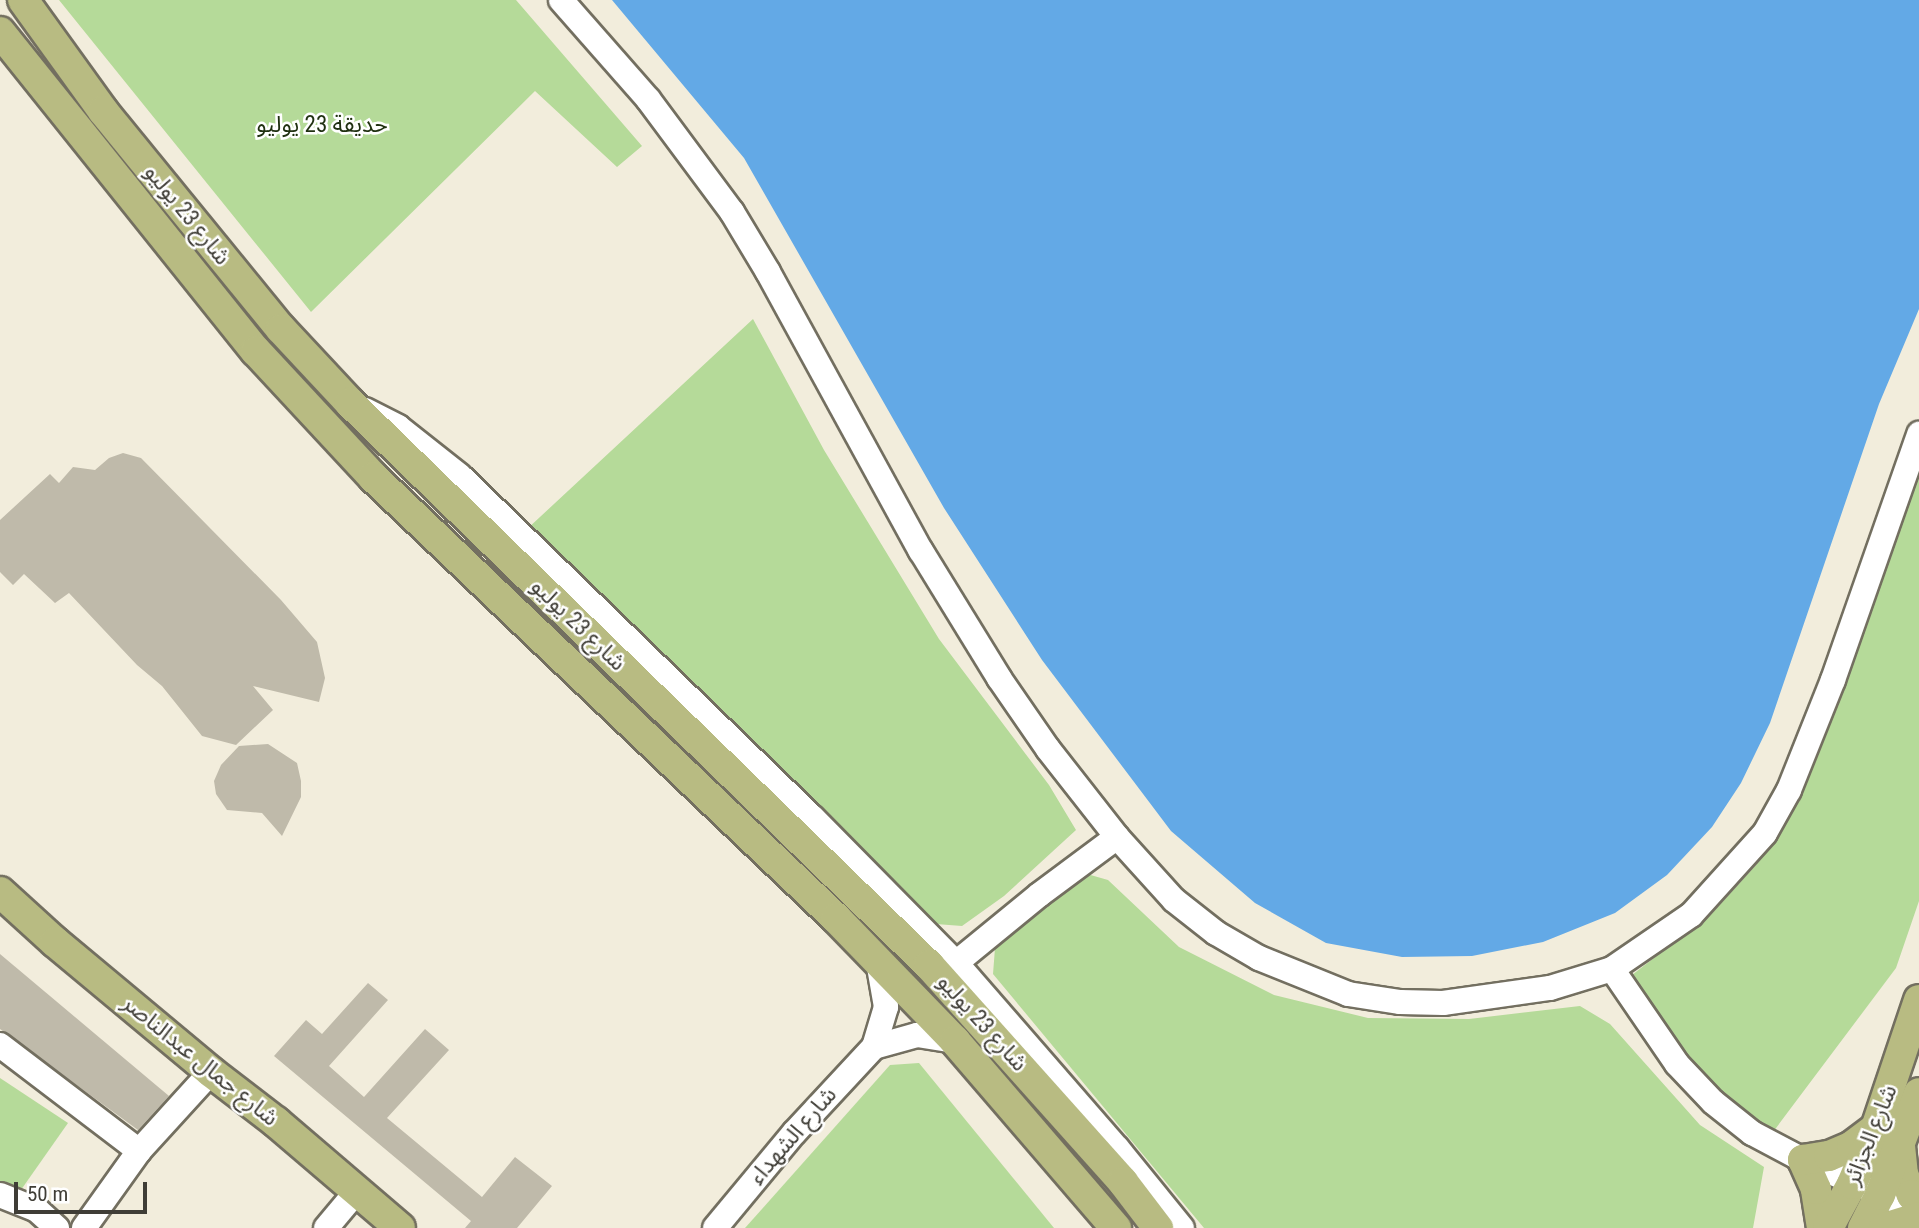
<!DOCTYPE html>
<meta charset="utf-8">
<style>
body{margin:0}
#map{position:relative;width:1919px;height:1228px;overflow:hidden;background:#f2eddc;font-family:"Roboto Condensed","Noto Sans Arabic",sans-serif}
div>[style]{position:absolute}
.green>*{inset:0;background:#b5da99}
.water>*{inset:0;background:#63a9e6}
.building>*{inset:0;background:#bfbaaa}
.roads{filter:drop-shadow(2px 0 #736f60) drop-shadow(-2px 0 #736f60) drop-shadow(0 2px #736f60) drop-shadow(0 -2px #736f60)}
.minor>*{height:24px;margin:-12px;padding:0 12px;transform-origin:12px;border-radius:12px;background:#fff}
.major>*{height:30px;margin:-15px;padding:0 15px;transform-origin:15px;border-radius:15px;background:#b8bb82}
span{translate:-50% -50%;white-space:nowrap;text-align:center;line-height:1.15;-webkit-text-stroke:5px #fff;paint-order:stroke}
.park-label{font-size:23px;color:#1f3010}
.street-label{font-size:23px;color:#3f3d36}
.scale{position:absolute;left:14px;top:1182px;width:133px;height:32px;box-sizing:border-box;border:4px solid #3f3d36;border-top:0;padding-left:9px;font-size:21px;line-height:24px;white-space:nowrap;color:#3f3d36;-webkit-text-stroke:5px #fff;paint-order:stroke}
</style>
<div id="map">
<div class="green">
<i style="clip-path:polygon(59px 0,516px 0,642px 146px,617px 167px,535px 91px,311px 312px)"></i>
<i style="clip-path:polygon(753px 319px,824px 450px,939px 639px,1049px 785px,1076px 830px,1004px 896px,962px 926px,936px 924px,526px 530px)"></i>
<i style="clip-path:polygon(1919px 456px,1919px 901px,1896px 968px,1770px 1136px,1682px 1063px,1632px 975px,1713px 912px,1756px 865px,1805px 782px)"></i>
<i style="clip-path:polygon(1087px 874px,1108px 880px,1179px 947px,1274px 995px,1368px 1018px,1469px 1019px,1580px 1006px,1610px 1024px,1700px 1125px,1764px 1167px,1753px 1228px,1204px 1228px,993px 974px,995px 948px)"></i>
<i style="clip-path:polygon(919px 1063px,1054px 1228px,745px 1228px,890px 1065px)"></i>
<i style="clip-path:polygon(0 1078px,68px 1123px,16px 1197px,0 1190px)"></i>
</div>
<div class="water">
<i style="clip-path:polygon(612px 0,1919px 0,1919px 309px,1879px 404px,1770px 723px,1741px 783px,1712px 827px,1667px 875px,1615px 913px,1543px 942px,1472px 956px,1402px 957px,1326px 943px,1255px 903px,1171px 831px,1042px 660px,944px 508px,744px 158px)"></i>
</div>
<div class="building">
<i style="clip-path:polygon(123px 453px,141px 458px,281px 600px,317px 642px,325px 678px,319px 702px,253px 686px,273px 710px,236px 745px,202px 736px,162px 686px,137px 665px,69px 593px,55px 603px,24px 574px,13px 585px,0 572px,0 520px,50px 474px,59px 483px,73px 467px,95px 470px,109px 458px)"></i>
<i style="clip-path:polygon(268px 744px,297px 763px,301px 781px,301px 797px,282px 836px,262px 813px,227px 810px,216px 794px,214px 781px,221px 765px,239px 746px)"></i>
<i style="clip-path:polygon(0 954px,169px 1096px,138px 1130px,0 1029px)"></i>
<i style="clip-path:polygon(368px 983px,388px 1000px,329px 1066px,364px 1097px,425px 1029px,449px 1050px,387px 1118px,482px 1197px,515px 1157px,552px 1186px,517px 1228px,465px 1228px,471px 1221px,274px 1056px,306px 1020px,322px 1034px)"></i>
</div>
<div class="roads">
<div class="minor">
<i style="left:561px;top:0;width:132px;rotate:48.7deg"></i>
<i style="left:648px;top:99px;width:141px;rotate:53.4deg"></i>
<i style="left:732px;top:212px;width:70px;rotate:59deg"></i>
<i style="left:768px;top:272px;width:318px;rotate:61.3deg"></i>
<i style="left:921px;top:551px;width:149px;rotate:58.4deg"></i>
<i style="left:999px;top:678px;width:86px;rotate:55.4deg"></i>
<i style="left:1048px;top:749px;width:112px;rotate:51.9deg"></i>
<i style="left:1117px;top:837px;width:85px;rotate:47.9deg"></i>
<i style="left:1174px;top:900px;width:53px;rotate:38.2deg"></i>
<i style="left:1216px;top:933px;width:50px;rotate:30.2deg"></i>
<i style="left:1259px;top:958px;width:96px;rotate:22deg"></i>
<i style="left:1348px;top:994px;width:53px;rotate:8.7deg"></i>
<i style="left:1400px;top:1002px;width:43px;rotate:1.3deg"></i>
<i style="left:1443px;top:1003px;width:108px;rotate:-8deg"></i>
<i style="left:1550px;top:988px;width:65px;rotate:-17deg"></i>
<i style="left:1612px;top:969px;width:96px;rotate:-34.4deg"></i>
<i style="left:1691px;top:915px;width:110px;rotate:-47.9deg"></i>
<i style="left:1765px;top:833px;width:49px;rotate:-60.8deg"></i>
<i style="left:1789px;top:790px;width:118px;rotate:-68.2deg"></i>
<i style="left:1833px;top:680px;width:261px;rotate:-70.7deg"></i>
<i style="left:365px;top:410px;width:37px;rotate:27deg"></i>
<i style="left:398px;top:427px;width:79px;rotate:38.3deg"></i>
<i style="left:460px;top:476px;width:490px;rotate:44.1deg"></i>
<i style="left:812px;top:817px;width:205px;rotate:45.4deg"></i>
<i style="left:1117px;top:837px;width:97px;rotate:143.4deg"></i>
<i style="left:1039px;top:895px;width:107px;rotate:140.7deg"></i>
<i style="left:956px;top:963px;width:245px;rotate:49deg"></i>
<i style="left:1117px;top:1148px;width:103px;rotate:50.9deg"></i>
<i style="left:1612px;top:969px;width:115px;rotate:55.6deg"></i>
<i style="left:1677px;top:1064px;width:52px;rotate:46.5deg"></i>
<i style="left:1713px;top:1102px;width:50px;rotate:38.5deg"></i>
<i style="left:1752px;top:1133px;width:58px;rotate:27.9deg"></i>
<i style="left:1803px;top:1160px;width:127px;rotate:23.7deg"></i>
<i style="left:0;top:1045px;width:175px;rotate:37.3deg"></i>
<i style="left:874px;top:1047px;width:45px;rotate:-15.6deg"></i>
<i style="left:917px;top:1035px;width:38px;rotate:9deg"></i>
<i style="left:0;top:1195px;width:40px;rotate:22deg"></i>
<i style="left:37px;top:1210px;width:27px;rotate:42deg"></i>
<i style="left:84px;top:1228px;width:95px;rotate:-54.5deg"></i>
<i style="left:139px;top:1151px;width:107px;rotate:-47.7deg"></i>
<i style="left:326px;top:1228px;width:48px;rotate:-50deg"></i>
<i style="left:715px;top:1228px;width:124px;rotate:-50.3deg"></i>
<i style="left:794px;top:1133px;width:117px;rotate:-47.1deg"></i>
<i style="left:874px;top:1047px;width:42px;rotate:-73.3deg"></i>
<i style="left:886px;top:1007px;width:47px;rotate:-99.9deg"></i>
</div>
<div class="major">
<i style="left:23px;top:0;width:137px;rotate:54.2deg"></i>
<i style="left:103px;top:111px;width:281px;rotate:50.8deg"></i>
<i style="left:281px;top:329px;width:101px;rotate:47deg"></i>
<i style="left:350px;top:403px;width:807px;rotate:44.15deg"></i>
<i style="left:929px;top:965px;width:291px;rotate:48.2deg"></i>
<i style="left:1123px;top:1182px;width:58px;rotate:52.7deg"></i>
<i style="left:0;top:32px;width:409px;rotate:51.3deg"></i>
<i style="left:256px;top:351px;width:172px;rotate:47.1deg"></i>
<i style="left:373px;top:477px;width:639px;rotate:43.61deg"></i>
<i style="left:836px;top:918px;width:171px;rotate:45.9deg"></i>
<i style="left:955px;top:1041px;width:247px;rotate:49.3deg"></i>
<i style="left:0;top:892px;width:74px;rotate:42.3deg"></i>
<i style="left:55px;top:942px;width:203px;rotate:39.8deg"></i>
<i style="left:211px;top:1072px;width:82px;rotate:37.6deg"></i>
<i style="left:276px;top:1122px;width:163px;rotate:40.5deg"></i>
<i style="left:1900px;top:1146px;width:28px;rotate:84deg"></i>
<i style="left:1903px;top:1174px;width:23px;rotate:67deg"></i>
<i style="left:1912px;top:1195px;width:11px;rotate:49deg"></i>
<i style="left:1822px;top:1228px;width:39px;rotate:-99deg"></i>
<i style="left:1816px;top:1189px;width:32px;rotate:-114deg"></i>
<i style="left:1803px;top:1160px;width:26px;rotate:-9deg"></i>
<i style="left:1829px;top:1156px;width:25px;rotate:-23deg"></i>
<i style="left:1852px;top:1146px;width:30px;rotate:-37deg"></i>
<i style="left:1828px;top:1228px;width:50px;rotate:-61.4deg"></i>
<i style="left:1852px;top:1184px;width:61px;rotate:-66.8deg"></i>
<i style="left:1876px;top:1128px;width:135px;rotate:-71.4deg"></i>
<i style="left:1863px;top:1228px;width:37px;rotate:-63deg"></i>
<i style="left:1880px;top:1195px;width:109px;rotate:-69.1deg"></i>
<i style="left:1884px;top:1228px;width:37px;rotate:-17deg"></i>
</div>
</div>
<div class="park-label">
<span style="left:322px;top:125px">حديقة 23 يوليو</span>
</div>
<div class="street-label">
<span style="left:187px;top:215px;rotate:51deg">شارع 23 يوليو</span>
<span style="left:578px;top:625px;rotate:44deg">شارع 23 يوليو</span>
<span style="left:982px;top:1023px;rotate:48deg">شارع 23 يوليو</span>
<span style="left:200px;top:1061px;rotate:39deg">شارع جمال عبدالناصر</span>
<span style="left:1871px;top:1135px;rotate:-68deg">شارع الجزائر</span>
<span style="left:793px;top:1136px;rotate:-49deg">شارع الشهداء</span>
</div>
<div class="scale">50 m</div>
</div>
